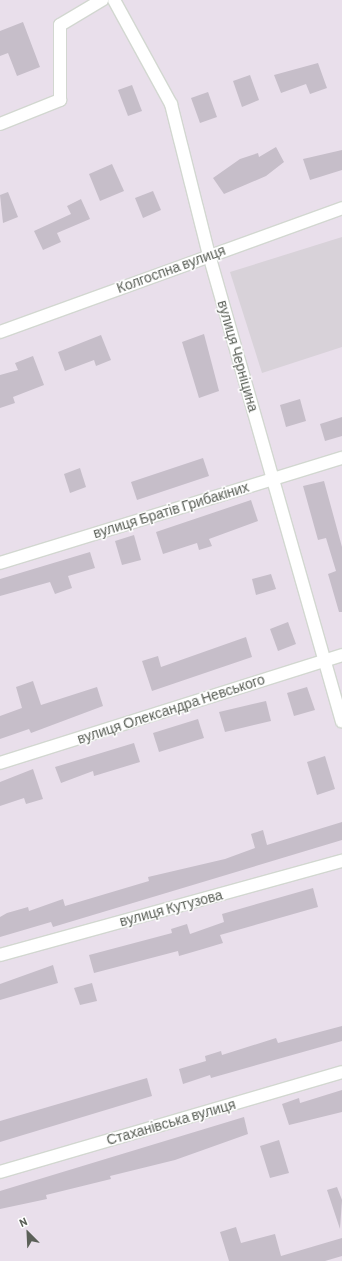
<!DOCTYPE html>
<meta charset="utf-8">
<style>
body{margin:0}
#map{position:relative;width:342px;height:1261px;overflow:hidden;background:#e9dfeb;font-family:Barlow,sans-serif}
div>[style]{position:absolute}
.industrial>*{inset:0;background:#d8d2d9}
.building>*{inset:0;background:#c6bec9}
.roads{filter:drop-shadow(1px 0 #d2d7d0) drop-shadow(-1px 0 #d2d7d0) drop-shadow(0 1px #d2d7d0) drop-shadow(0 -1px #d2d7d0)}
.street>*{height:12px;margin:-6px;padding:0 6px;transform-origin:6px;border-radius:6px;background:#fff}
span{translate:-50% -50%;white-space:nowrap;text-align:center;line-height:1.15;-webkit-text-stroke:3px #fff;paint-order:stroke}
.street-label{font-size:14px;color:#5b6058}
.north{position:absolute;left:8px;top:1213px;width:40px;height:40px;-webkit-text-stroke:3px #fff;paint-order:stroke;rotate:336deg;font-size:11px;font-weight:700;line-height:16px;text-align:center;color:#5b6058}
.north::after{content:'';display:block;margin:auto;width:14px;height:18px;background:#5b6058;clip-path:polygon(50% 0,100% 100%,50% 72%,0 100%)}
</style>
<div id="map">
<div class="industrial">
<i style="clip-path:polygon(342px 237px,342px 347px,262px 373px,230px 272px)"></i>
</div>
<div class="building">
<i style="clip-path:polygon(23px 22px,40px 67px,17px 76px,8px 53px,0 56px,0 31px)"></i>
<i style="clip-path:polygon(318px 63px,327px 88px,310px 94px,306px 84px,281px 93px,274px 75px)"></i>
<i style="clip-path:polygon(250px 75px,259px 100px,242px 107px,233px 81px)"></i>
<i style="clip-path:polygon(132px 85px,142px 111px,128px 116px,118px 90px)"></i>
<i style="clip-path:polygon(208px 92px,217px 117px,200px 123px,191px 98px)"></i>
<i style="clip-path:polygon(276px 147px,284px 162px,266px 176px,224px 194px,213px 178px,240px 159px,258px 153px,259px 157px)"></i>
<i style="clip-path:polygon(342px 150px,342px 170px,310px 180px,303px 159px)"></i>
<i style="clip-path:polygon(112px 164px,124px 191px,100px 201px,89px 174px)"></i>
<i style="clip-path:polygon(153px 191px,161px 210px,143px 218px,135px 198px)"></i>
<i style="clip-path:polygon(8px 192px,18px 217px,3px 223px,0 195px)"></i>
<i style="clip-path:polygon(81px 199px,90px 219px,57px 233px,61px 242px,43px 250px,34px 231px,71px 214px,67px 206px)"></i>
<i style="clip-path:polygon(204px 334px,219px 391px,199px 398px,182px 342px)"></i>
<i style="clip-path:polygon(101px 335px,111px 360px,96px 366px,94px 360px,65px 371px,58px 352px)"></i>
<i style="clip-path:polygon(33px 356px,44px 385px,13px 397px,15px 403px,0 408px,0 375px,18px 370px,15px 363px)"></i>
<i style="clip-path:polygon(300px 399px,306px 421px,286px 427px,280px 405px)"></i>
<i style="clip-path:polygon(342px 417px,342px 436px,325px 441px,320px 424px)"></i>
<i style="clip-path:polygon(203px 458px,209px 476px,137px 500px,131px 482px)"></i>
<i style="clip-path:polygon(80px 468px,86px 487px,70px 493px,64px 474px)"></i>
<i style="clip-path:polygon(324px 481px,342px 547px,342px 612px,339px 612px,328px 574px,336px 571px,326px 538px,318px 540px,303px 486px)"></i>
<i style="clip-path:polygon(251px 500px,258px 521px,209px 539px,212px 546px,199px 550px,197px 543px,163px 554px,156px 532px)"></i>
<i style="clip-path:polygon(134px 535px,141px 560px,122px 565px,115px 541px)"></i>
<i style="clip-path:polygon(90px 552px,95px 568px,68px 576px,72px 588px,55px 594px,50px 582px,0 596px,0 579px)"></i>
<i style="clip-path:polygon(271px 574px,276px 589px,256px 595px,252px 579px)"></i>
<i style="clip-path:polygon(288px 622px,296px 644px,278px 651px,270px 629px)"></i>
<i style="clip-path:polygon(246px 637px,252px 657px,152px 691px,142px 661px,158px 656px,161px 667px)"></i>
<i style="clip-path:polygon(33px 681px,41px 705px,97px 687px,103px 706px,31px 733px,29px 729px,0 739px,0 716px,22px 708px,16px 687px)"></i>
<i style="clip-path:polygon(307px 687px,315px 710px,294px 716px,287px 693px)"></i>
<i style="clip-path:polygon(266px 701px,271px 721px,225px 732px,219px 712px)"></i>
<i style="clip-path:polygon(198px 719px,204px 738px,159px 752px,153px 733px)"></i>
<i style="clip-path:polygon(134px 743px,140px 762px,94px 776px,93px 771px,61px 783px,55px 767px)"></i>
<i style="clip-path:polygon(325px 756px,335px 789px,317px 795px,307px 762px)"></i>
<i style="clip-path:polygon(33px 769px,43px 799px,26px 804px,24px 798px,0 806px,0 782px)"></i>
<i style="clip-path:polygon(342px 822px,342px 840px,53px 927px,51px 922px,0 937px,0 917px,7px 913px,28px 907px,29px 911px,63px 899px,65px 906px,149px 881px,148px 877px,225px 859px,255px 848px,251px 834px,263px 830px,267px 845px)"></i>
<i style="clip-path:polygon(313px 888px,318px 907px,220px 935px,223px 943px,203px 949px,179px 956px,178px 951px,94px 973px,89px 955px,172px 933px,171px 929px,187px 924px,190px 934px,224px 922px,222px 914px)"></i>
<i style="clip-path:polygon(53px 965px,58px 983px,0 1000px,0 984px)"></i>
<i style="clip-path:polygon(92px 983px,97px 1001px,80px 1005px,74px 988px)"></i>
<i style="clip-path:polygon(342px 1026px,342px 1041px,211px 1078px,210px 1075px,183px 1084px,179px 1069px,206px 1061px,205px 1056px,221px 1051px,222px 1055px,276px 1038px,278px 1043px)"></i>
<i style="clip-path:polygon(147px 1078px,152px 1096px,0 1142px,0 1121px)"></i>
<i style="clip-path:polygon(342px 1090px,342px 1112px,289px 1125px,282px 1104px,299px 1098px,300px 1103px)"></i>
<i style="clip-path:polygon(244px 1117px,248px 1134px,175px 1160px,110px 1176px,111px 1179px,46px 1195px,47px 1199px,0 1209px,0 1191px)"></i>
<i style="clip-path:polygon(279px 1140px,289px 1173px,270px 1178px,260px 1146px)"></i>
<i style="clip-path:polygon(337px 1187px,342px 1200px,340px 1229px,327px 1190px)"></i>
<i style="clip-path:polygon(236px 1227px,241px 1243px,275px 1234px,281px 1256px,342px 1238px,342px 1256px,325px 1261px,229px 1261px,220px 1232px)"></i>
</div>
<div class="roads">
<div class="street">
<i style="left:114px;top:0;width:119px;rotate:61.3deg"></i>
<i style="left:171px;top:104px;width:156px;rotate:75.9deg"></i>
<i style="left:209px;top:255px;width:485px;rotate:74.1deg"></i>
<i style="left:0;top:124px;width:65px;rotate:-21.8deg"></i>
<i style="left:60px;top:100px;width:75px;rotate:-90deg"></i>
<i style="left:60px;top:25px;width:49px;rotate:-30.8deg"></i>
<i style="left:0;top:332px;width:364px;rotate:-19.9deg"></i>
<i style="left:0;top:563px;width:358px;rotate:-17.1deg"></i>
<i style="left:0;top:763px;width:359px;rotate:-17.5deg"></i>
<i style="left:0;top:955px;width:355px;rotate:-15.4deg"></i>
<i style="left:0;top:1172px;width:356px;rotate:-16.3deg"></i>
</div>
</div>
<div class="street-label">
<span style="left:171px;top:269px;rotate:-20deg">Колгоспна вулиця</span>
<span style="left:238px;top:356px;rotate:74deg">вулиця Черніцина</span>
<span style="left:171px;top:510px;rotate:-17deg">вулиця Братів Грибакіних</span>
<span style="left:171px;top:709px;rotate:-18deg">вулиця Олександра Невського</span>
<span style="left:171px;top:908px;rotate:-15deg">вулиця Кутузова</span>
<span style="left:171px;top:1122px;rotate:-16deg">Стаханівська вулиця</span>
</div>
<div class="north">N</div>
</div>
